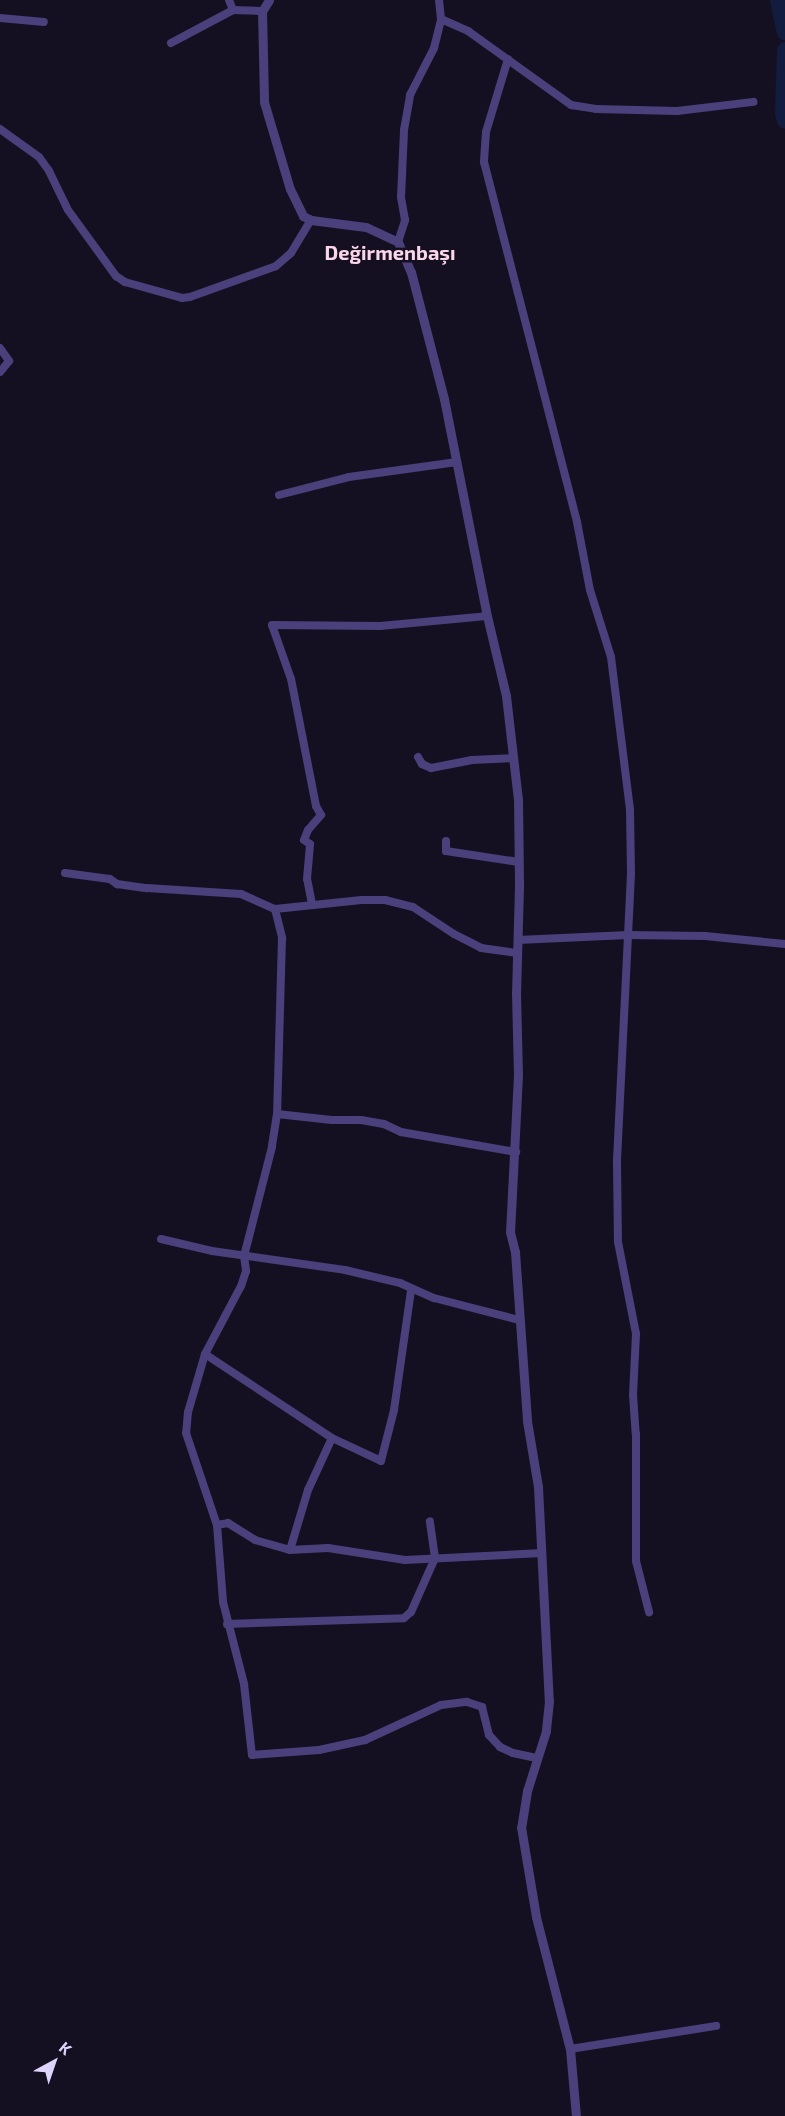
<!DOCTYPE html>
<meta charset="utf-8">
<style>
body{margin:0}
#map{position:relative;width:785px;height:2116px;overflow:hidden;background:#151021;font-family:"Exo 2",sans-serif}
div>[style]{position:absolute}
.river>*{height:16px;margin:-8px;padding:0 8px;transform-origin:8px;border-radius:8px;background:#111c3f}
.minor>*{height:8px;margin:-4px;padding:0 4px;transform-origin:4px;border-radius:4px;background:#4a407b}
.tertiary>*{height:9px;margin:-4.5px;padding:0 4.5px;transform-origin:4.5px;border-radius:4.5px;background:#4a407b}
span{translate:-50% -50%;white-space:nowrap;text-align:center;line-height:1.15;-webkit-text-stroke:5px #151021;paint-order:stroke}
.quarter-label{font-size:20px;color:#fbd6e9;font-weight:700}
.north{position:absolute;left:24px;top:2032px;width:60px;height:60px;-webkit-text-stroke:4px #151021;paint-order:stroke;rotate:40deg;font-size:16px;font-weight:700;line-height:24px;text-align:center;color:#ded4fb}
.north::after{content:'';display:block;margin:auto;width:21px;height:27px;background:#ded4fb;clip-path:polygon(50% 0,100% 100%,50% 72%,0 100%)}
</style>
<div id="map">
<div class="river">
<i style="left:778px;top:0;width:33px;rotate:78deg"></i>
<i style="left:785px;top:50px;width:63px;rotate:91.8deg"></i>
<i style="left:783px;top:113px;width:8px;rotate:76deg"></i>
</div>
<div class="minor">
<i style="left:229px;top:0;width:11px;rotate:68deg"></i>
<i style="left:233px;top:10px;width:29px;rotate:2deg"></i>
<i style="left:0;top:18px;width:44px;rotate:5.2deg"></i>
<i style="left:441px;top:19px;width:30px;rotate:24deg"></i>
<i style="left:468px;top:31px;width:127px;rotate:35.7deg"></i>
<i style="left:571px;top:105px;width:25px;rotate:9deg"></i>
<i style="left:596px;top:109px;width:81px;rotate:1.4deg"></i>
<i style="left:677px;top:111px;width:77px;rotate:-6.8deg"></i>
<i style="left:171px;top:43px;width:70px;rotate:-28deg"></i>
<i style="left:508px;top:59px;width:76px;rotate:106.8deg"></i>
<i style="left:486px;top:132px;width:30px;rotate:94deg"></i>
<i style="left:484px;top:162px;width:372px;rotate:75.5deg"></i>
<i style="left:577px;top:522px;width:69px;rotate:79.2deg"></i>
<i style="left:590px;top:590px;width:70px;rotate:72.6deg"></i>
<i style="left:611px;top:657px;width:154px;rotate:82.9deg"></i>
<i style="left:630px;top:810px;width:64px;rotate:89.1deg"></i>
<i style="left:631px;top:874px;width:289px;rotate:92.8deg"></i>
<i style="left:617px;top:1163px;width:79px;rotate:89.3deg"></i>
<i style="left:618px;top:1242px;width:94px;rotate:78.9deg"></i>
<i style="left:636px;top:1334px;width:61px;rotate:92.8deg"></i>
<i style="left:633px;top:1395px;width:39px;rotate:86deg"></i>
<i style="left:636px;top:1434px;width:127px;rotate:90deg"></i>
<i style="left:636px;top:1561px;width:53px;rotate:75.7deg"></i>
<i style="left:0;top:129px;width:48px;rotate:35.7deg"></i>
<i style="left:39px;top:157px;width:17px;rotate:54deg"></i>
<i style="left:49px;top:171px;width:43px;rotate:64deg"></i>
<i style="left:68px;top:210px;width:82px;rotate:54deg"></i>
<i style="left:116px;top:276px;width:11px;rotate:34deg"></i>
<i style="left:125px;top:282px;width:59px;rotate:15.7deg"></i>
<i style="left:182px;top:298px;width:8px;rotate:-7deg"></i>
<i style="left:190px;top:297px;width:91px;rotate:-19.8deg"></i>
<i style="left:276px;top:266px;width:20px;rotate:-41deg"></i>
<i style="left:291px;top:253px;width:39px;rotate:-59deg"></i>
<i style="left:398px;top:242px;width:23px;rotate:-72deg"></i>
<i style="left:405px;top:220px;width:23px;rotate:-100deg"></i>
<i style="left:401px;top:197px;width:67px;rotate:-87.4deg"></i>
<i style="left:404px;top:130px;width:36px;rotate:-80deg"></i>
<i style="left:410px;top:95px;width:53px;rotate:-62.9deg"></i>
<i style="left:434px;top:48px;width:30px;rotate:-76deg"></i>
<i style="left:441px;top:19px;width:19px;rotate:-96deg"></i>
<i style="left:0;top:348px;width:16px;rotate:55deg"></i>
<i style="left:9px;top:361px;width:14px;rotate:129deg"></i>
<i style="left:279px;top:495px;width:72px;rotate:-14.4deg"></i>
<i style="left:349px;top:477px;width:109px;rotate:-7.9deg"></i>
<i style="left:418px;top:757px;width:8px;rotate:60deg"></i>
<i style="left:422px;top:764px;width:10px;rotate:24deg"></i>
<i style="left:431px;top:768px;width:42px;rotate:-11deg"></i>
<i style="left:472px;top:760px;width:42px;rotate:-2.7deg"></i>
<i style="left:446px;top:841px;width:10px;rotate:90deg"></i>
<i style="left:446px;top:851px;width:74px;rotate:8.6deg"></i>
<i style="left:65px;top:873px;width:45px;rotate:7.6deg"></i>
<i style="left:110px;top:879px;width:9px;rotate:36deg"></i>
<i style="left:117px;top:884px;width:30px;rotate:8deg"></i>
<i style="left:147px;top:888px;width:94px;rotate:3.7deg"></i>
<i style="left:241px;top:894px;width:37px;rotate:24deg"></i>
<i style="left:275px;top:909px;width:87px;rotate:-5.9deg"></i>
<i style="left:362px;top:900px;width:23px"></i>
<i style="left:385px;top:900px;width:29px;rotate:14deg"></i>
<i style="left:413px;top:907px;width:49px;rotate:33.4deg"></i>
<i style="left:454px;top:934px;width:30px;rotate:27deg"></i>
<i style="left:481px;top:948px;width:37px;rotate:8deg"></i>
<i style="left:312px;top:904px;width:25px;rotate:-101deg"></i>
<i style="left:307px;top:879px;width:35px;rotate:-85deg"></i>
<i style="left:310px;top:844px;width:7px;rotate:-146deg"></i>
<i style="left:304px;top:840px;width:11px;rotate:-68deg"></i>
<i style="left:308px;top:830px;width:20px;rotate:-49deg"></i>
<i style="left:321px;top:815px;width:10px;rotate:-119deg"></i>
<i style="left:316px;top:806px;width:129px;rotate:-101.1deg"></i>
<i style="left:291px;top:679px;width:57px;rotate:-109.4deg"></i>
<i style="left:272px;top:625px;width:108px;rotate:0.5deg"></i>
<i style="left:380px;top:626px;width:107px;rotate:-5.3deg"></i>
<i style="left:275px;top:909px;width:30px;rotate:76deg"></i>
<i style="left:282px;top:938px;width:176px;rotate:91.6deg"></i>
<i style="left:277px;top:1114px;width:33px;rotate:99deg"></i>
<i style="left:272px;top:1147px;width:113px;rotate:104.4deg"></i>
<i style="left:244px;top:1256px;width:15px;rotate:82deg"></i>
<i style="left:246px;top:1271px;width:16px;rotate:108deg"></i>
<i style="left:241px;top:1286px;width:77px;rotate:117.9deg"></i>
<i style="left:205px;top:1354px;width:60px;rotate:106.3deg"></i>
<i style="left:188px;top:1412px;width:21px;rotate:95deg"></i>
<i style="left:186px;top:1433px;width:97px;rotate:71.4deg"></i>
<i style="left:217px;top:1525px;width:77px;rotate:85.5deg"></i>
<i style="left:223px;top:1602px;width:85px;rotate:75.6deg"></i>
<i style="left:244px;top:1684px;width:71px;rotate:83.6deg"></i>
<i style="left:252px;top:1755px;width:67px;rotate:-4.3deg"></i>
<i style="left:319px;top:1750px;width:47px;rotate:-12.3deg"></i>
<i style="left:365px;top:1740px;width:84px;rotate:-24.7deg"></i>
<i style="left:441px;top:1705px;width:26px;rotate:-7deg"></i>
<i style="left:467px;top:1702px;width:16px;rotate:18deg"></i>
<i style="left:482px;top:1707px;width:29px;rotate:76deg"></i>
<i style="left:489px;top:1735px;width:16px;rotate:47deg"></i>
<i style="left:500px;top:1747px;width:14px;rotate:25deg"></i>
<i style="left:513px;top:1753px;width:24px;rotate:12deg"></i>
<i style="left:518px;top:940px;width:110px;rotate:-2.6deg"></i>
<i style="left:628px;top:935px;width:77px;rotate:0.7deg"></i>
<i style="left:705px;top:936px;width:80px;rotate:5.7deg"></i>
<i style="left:277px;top:1114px;width:55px;rotate:6.2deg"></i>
<i style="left:332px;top:1120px;width:29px"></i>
<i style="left:361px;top:1120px;width:23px;rotate:10deg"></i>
<i style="left:384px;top:1124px;width:19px;rotate:25deg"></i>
<i style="left:401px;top:1132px;width:117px;rotate:9.9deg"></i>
<i style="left:161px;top:1239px;width:52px;rotate:13.2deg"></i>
<i style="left:212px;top:1251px;width:134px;rotate:8.1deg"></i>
<i style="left:345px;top:1270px;width:57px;rotate:13.3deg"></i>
<i style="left:400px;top:1283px;width:37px;rotate:24deg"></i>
<i style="left:434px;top:1298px;width:88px;rotate:14.5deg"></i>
<i style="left:205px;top:1354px;width:152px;rotate:33.5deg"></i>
<i style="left:332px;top:1438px;width:54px;rotate:25.1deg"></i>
<i style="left:381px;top:1461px;width:53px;rotate:-75.7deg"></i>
<i style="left:394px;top:1410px;width:121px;rotate:-81.9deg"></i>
<i style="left:217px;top:1525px;width:11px;rotate:-10deg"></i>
<i style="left:228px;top:1523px;width:32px;rotate:32deg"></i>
<i style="left:255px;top:1540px;width:36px;rotate:16deg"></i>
<i style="left:290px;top:1550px;width:38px;rotate:-3deg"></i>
<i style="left:328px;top:1548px;width:78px;rotate:8.9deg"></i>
<i style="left:405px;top:1560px;width:137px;rotate:-2.9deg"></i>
<i style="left:290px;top:1550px;width:63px;rotate:-73.3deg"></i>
<i style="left:308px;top:1490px;width:57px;rotate:-65.2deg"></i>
<i style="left:227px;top:1624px;width:177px;rotate:-1.9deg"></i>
<i style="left:404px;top:1618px;width:9px;rotate:-41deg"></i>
<i style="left:411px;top:1612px;width:59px;rotate:-66deg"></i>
<i style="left:435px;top:1558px;width:37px;rotate:-98deg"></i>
<i style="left:570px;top:2049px;width:148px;rotate:-9deg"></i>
</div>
<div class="tertiary">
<i style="left:269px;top:0;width:13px;rotate:122deg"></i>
<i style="left:262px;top:11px;width:91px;rotate:88.7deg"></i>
<i style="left:264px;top:102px;width:91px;rotate:73.4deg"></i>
<i style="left:290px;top:189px;width:30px;rotate:64deg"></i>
<i style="left:303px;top:216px;width:9px;rotate:27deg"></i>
<i style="left:311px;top:220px;width:55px;rotate:7.3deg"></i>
<i style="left:366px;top:227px;width:35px;rotate:25deg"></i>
<i style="left:398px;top:242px;width:33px;rotate:67deg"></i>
<i style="left:411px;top:272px;width:131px;rotate:75.4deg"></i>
<i style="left:444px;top:399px;width:221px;rotate:78.8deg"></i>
<i style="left:487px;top:616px;width:82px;rotate:76.6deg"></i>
<i style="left:506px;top:696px;width:104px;rotate:83.4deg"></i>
<i style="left:518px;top:799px;width:88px;rotate:89.3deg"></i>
<i style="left:519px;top:887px;width:106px;rotate:91.6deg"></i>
<i style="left:516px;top:993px;width:82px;rotate:88.6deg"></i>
<i style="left:518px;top:1075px;width:157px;rotate:92.9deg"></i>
<i style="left:510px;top:1232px;width:21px;rotate:76deg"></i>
<i style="left:515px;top:1252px;width:169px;rotate:85.9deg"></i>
<i style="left:527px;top:1421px;width:67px;rotate:80.5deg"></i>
<i style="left:538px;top:1487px;width:214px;rotate:87.1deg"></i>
<i style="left:549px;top:1701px;width:30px;rotate:96deg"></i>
<i style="left:546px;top:1731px;width:63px;rotate:107.6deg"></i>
<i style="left:527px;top:1791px;width:36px;rotate:99deg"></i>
<i style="left:521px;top:1827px;width:91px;rotate:80.5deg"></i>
<i style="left:536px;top:1917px;width:136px;rotate:75.6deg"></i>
<i style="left:570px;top:2049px;width:67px;rotate:84.9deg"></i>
</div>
<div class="quarter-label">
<span style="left:390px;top:252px">Değirmenbaşı</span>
</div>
<div class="north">K</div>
</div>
